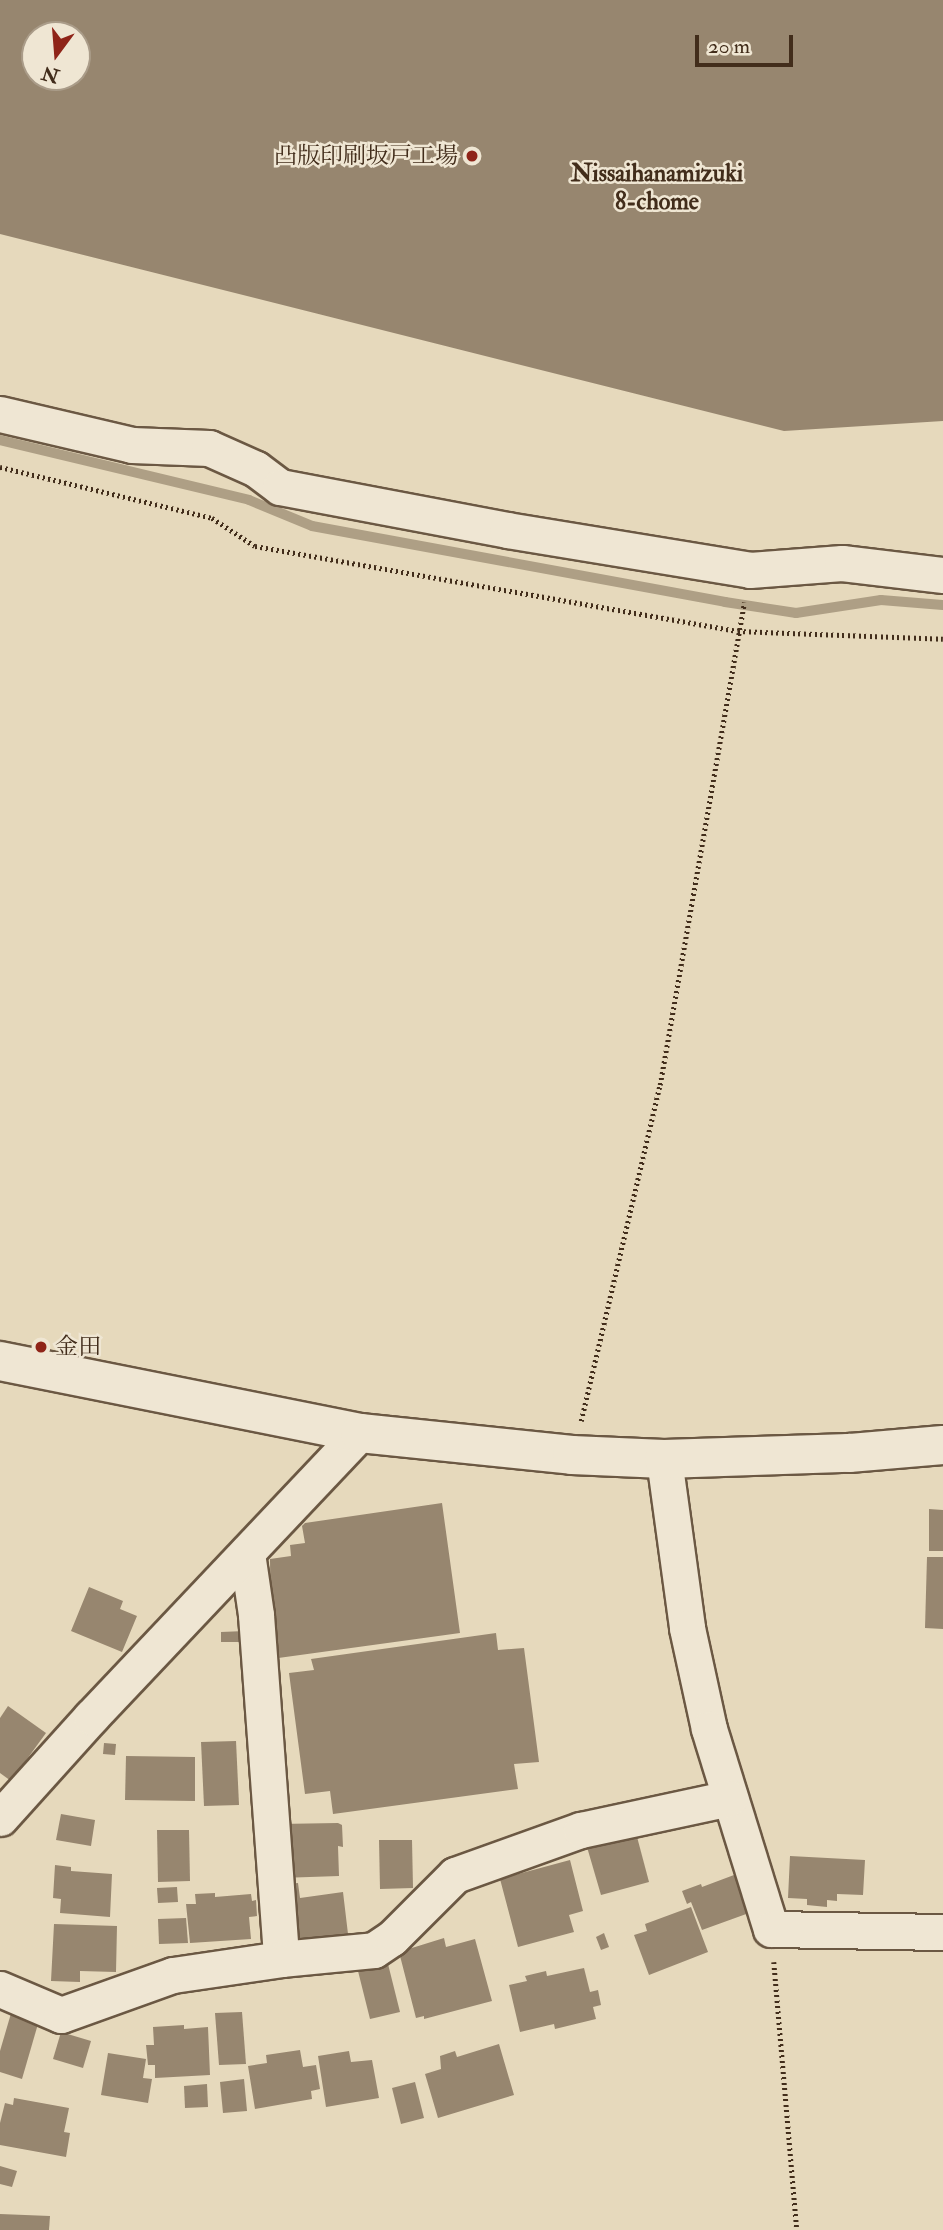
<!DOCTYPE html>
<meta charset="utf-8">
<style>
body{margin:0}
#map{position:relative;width:943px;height:2230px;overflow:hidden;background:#e6d9bc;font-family:"IM FELL Double Pica","Noto Serif JP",serif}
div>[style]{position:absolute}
.stream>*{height:10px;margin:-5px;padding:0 5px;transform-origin:5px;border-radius:5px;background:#ae9f85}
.building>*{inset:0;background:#97866f}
.path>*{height:4.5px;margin-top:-2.25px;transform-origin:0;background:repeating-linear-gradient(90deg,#422d1b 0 2px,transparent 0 5.5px)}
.roads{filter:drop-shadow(2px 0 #6b5843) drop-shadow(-2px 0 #6b5843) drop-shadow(0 2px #6b5843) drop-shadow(0 -2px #6b5843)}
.minor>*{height:35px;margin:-17.5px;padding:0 17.5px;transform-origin:17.5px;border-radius:17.5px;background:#efe6d3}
.tertiary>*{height:38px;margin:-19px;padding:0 19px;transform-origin:19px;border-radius:19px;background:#efe6d3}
.dots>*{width:19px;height:19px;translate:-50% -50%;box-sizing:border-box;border:4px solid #efe6d3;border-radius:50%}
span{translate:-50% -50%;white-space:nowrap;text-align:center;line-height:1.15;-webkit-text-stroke:5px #efe6d3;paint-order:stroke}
.poi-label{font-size:23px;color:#422d1b}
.right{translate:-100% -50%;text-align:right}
.left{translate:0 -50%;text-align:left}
.neighbourhood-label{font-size:24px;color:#422d1b;font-weight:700}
.north{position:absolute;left:21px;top:21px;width:70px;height:70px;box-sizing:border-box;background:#efe6d3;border:2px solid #aa9c89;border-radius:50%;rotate:196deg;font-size:19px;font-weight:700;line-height:28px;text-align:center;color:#422d1b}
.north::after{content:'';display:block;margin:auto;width:24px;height:32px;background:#8f2418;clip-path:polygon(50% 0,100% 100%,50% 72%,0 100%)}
.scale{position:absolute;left:695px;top:35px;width:98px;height:32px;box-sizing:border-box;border:4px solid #422d1b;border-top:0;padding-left:9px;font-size:21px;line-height:24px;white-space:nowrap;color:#422d1b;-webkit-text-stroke:5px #efe6d3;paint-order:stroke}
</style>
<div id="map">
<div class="stream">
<i style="left:0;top:440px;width:256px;rotate:13.5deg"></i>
<i style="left:249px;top:500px;width:68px;rotate:22.4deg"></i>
<i style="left:312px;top:526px;width:420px;rotate:10.4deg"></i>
<i style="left:725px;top:602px;width:72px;rotate:8.8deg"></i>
<i style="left:796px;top:613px;width:86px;rotate:-8.7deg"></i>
<i style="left:881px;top:600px;width:62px;rotate:4.6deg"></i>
</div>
<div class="building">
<i style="clip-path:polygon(evenodd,0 0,943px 0,943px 421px,784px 431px,0 234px,0 0,35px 35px,77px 35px,77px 77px,35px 77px,35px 35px)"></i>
<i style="clip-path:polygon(442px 1503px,460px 1633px,271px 1659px,270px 1559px,291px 1556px,290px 1545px,305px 1543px,302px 1526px,305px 1523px)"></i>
<i style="clip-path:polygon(929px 1509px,943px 1510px,943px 1551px,929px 1551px)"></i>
<i style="clip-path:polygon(927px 1557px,943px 1557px,943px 1629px,925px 1628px)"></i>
<i style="clip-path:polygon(89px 1587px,123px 1601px,120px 1609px,137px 1616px,122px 1652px,71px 1631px)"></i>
<i style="clip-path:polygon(245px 1631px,245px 1642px,221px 1642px,221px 1632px)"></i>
<i style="clip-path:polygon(496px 1633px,498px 1650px,524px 1648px,539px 1762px,514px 1764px,518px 1789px,333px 1814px,330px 1791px,305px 1794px,289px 1673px,314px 1670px,311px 1659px)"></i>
<i style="clip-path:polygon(8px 1706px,46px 1733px,11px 1781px,0 1773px,0 1718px)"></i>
<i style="clip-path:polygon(236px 1741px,239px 1805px,204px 1806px,201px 1742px)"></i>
<i style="clip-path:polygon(104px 1743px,116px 1744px,115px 1755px,103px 1754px)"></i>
<i style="clip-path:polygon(126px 1756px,195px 1757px,195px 1801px,125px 1800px)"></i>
<i style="clip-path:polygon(61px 1814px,95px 1820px,91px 1846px,56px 1840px)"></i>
<i style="clip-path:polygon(338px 1823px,342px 1825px,343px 1847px,338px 1846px,339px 1876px,280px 1878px,279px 1824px)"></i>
<i style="clip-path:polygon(157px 1830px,189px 1830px,190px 1881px,158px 1882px)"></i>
<i style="clip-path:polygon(636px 1833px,649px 1882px,601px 1895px,587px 1847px)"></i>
<i style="clip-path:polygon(379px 1840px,412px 1840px,413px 1888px,380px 1889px)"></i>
<i style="clip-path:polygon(790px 1856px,865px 1860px,863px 1895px,837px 1894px,837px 1901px,827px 1900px,827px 1907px,807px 1905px,807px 1899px,788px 1898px)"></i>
<i style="clip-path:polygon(570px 1860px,583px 1911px,569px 1915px,574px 1932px,518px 1947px,500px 1879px)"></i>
<i style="clip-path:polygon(55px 1865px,71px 1867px,71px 1871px,112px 1874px,110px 1917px,60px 1913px,61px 1899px,53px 1898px)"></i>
<i style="clip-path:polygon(734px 1875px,749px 1913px,702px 1930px,691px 1902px,687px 1904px,682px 1891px,701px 1884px,702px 1887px)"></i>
<i style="clip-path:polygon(298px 1883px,300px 1898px,343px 1892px,348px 1934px,293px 1941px,286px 1884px)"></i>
<i style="clip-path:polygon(177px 1887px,178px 1902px,158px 1903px,157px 1888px)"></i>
<i style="clip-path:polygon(215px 1893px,215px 1897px,251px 1894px,252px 1901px,256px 1900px,257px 1916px,249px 1917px,251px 1939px,190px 1943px,186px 1904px,196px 1904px,195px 1894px)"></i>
<i style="clip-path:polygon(691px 1907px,708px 1952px,649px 1975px,634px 1935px,647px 1931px,645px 1924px)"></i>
<i style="clip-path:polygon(186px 1918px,188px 1943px,159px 1944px,158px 1919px)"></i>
<i style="clip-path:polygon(54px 1924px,117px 1926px,116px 1972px,80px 1971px,80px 1982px,51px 1981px)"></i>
<i style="clip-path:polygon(604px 1933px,609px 1947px,601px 1950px,596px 1937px)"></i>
<i style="clip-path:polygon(444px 1938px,446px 1947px,475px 1939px,492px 2001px,424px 2019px,424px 2016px,416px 2018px,399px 1952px)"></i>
<i style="clip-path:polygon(388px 1964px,400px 2012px,370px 2019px,358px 1971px)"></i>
<i style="clip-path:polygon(584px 1968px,590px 1992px,598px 1990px,601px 2005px,593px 2007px,596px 2019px,555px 2029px,554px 2024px,520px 2032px,509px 1985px,527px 1981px,525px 1976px,546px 1971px,547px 1976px)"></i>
<i style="clip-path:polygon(12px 2010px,40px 2017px,22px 2079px,0 2072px,0 2051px)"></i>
<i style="clip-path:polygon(242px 2012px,246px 2064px,219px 2065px,215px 2013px)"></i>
<i style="clip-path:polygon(184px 2025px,184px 2029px,208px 2027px,210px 2075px,155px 2078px,155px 2065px,148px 2065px,146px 2045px,154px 2045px,153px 2027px)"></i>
<i style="clip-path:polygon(61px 2032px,91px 2041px,83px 2068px,53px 2059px)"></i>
<i style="clip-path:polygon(499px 2044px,514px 2095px,438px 2118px,425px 2074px,441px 2069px,440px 2056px,455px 2051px,457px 2057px)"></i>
<i style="clip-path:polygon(300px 2050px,303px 2067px,316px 2065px,320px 2089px,311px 2091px,312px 2099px,255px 2109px,248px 2066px,267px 2063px,266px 2055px)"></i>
<i style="clip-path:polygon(349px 2051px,351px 2062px,372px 2060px,379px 2098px,326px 2107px,318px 2056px)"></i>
<i style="clip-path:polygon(108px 2053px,146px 2059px,143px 2078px,152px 2079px,148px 2103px,101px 2095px)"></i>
<i style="clip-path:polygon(244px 2079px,247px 2111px,223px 2113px,220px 2082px)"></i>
<i style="clip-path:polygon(415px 2082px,424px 2118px,401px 2124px,392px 2088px)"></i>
<i style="clip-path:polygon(207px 2084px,208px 2107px,185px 2108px,184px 2086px)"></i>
<i style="clip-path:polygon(14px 2098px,69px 2108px,64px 2132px,70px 2133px,66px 2157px,0 2145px,0 2123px,5px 2103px,13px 2105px)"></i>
<i style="clip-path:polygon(0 2166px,17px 2171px,12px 2187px,0 2184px)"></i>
<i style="clip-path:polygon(0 2214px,50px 2216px,49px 2230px,0 2230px)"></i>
</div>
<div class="path">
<i style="left:0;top:467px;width:218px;rotate:13.5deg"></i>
<i style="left:212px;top:518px;width:51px;rotate:33.1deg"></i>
<i style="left:255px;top:546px;width:490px;rotate:10deg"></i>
<i style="left:738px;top:631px;width:205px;rotate:2.2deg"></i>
<i style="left:581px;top:1421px;width:345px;rotate:-76.8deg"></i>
<i style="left:660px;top:1085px;width:490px;rotate:-80.1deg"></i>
<i style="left:774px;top:1962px;width:269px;rotate:85.1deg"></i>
</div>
<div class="roads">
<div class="minor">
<i style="left:0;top:414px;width:136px;rotate:13.2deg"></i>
<i style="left:132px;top:445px;width:77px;rotate:2.2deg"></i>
<i style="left:209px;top:448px;width:51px;rotate:24.1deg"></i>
<i style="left:256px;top:469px;width:30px;rotate:37deg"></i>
<i style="left:280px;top:487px;width:231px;rotate:10.7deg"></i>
<i style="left:507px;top:530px;width:246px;rotate:9.3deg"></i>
<i style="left:750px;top:570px;width:92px;rotate:-4.4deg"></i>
<i style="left:842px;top:563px;width:102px;rotate:6.8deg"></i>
<i style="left:664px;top:1459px;width:171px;rotate:82.2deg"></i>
<i style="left:687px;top:1628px;width:103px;rotate:77.7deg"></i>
<i style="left:709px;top:1729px;width:209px;rotate:72.8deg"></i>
<i style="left:771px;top:1929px;width:172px;rotate:1deg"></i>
<i style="left:247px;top:1553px;width:63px;rotate:81.7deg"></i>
<i style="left:256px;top:1615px;width:345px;rotate:85.8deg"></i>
<i style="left:0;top:1818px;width:136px;rotate:-48deg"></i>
<i style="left:91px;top:1717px;width:391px;rotate:-46.6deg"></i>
<i style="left:0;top:1989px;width:66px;rotate:23.1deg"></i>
<i style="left:61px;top:2015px;width:119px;rotate:-19.7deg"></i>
<i style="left:173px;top:1975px;width:109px;rotate:-8.4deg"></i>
<i style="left:281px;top:1959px;width:93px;rotate:-5.5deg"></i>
<i style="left:374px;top:1950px;width:22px;rotate:-34deg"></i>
<i style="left:392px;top:1938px;width:89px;rotate:-45deg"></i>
<i style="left:455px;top:1875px;width:134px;rotate:-19.7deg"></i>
<i style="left:581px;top:1830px;width:152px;rotate:-12.1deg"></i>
</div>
<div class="tertiary">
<i style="left:0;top:1361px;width:367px;rotate:11.3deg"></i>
<i style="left:360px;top:1433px;width:213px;rotate:5.9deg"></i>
<i style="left:572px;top:1455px;width:92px;rotate:2.5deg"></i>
<i style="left:664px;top:1459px;width:185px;rotate:-1.9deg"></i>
<i style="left:849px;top:1453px;width:94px;rotate:-4.9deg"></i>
</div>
</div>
<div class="dots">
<i style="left:472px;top:156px;background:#8f2418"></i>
<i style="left:41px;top:1347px;background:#8f2418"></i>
</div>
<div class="poi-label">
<span class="right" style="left:458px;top:156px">凸版印刷坂戸工場</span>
<span class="left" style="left:55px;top:1347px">金田</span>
</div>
<div class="neighbourhood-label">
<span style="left:657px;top:188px">Nissaihanamizuki<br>8-chome</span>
</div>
<div class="north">N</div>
<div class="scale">20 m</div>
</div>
